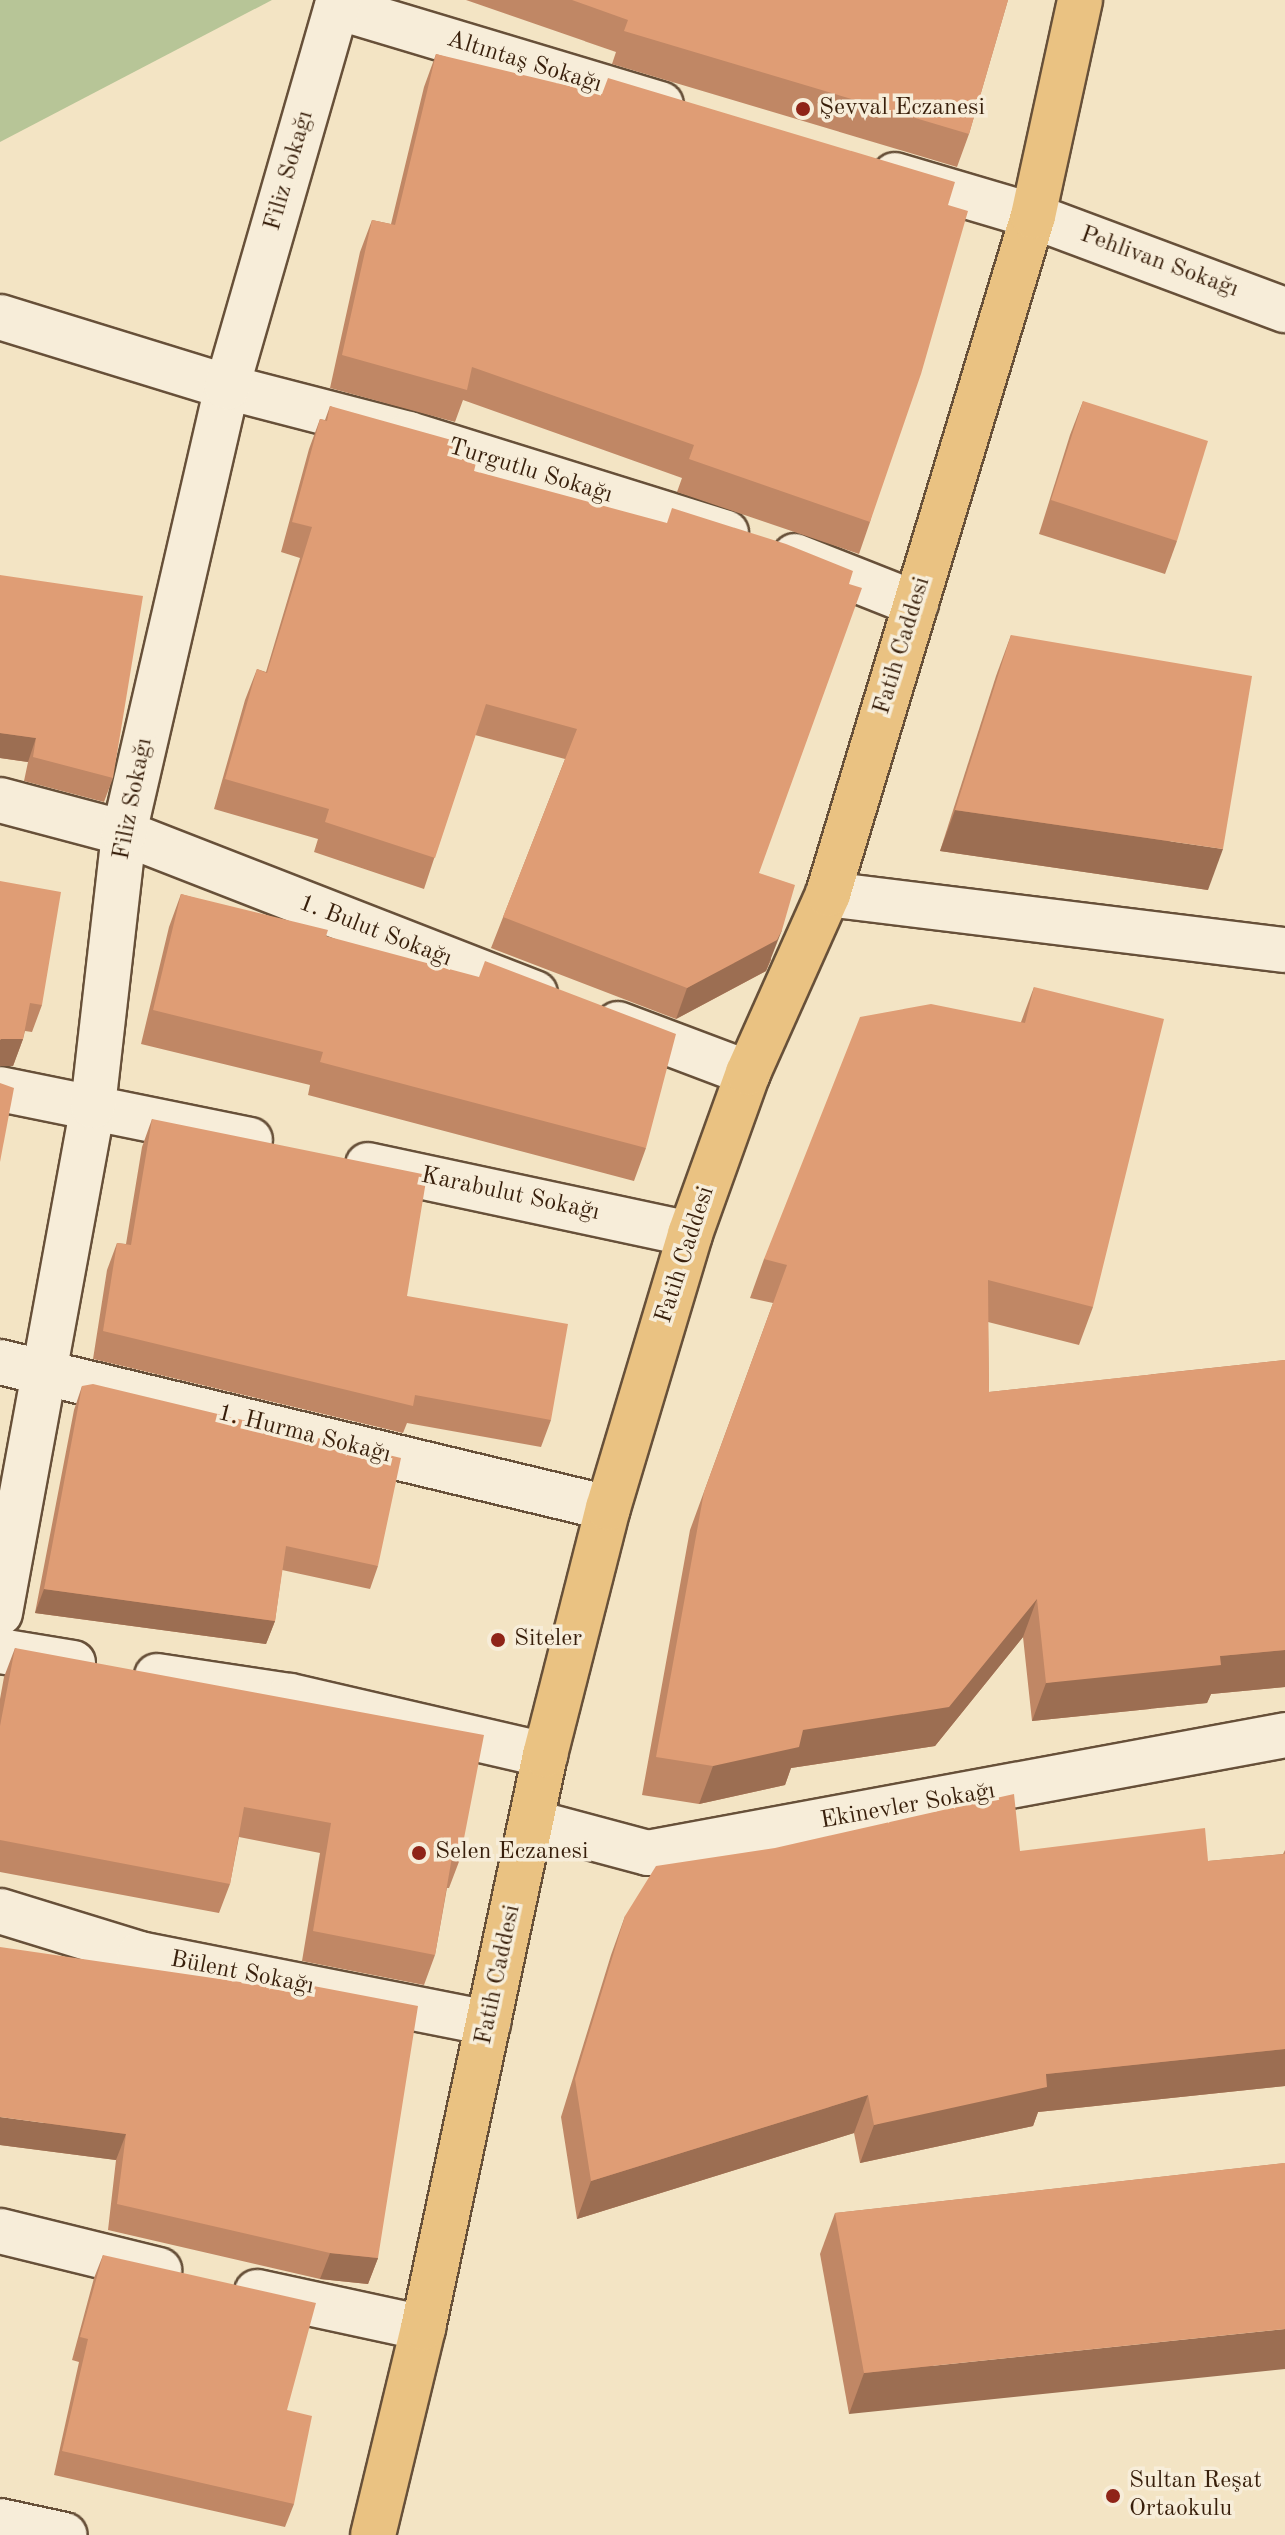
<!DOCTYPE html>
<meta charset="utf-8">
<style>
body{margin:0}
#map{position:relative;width:1285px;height:2535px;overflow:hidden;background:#f3e4c4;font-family:"Old Standard TT",serif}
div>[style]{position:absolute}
.green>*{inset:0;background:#b7c597}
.roads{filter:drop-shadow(2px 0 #675039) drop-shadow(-2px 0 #675039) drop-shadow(0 2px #675039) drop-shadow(0 -2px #675039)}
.minor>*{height:44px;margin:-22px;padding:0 22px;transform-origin:22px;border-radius:22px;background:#f7edd9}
.major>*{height:44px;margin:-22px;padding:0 22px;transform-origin:22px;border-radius:22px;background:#eac282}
.wall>*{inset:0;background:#c08765}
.shaded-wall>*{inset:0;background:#9c6e52}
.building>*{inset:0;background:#df9d75}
.dots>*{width:22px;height:22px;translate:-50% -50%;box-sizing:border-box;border:4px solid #f7edd9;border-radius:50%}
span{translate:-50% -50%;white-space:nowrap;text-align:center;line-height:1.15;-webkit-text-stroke:7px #f7edd9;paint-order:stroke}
.street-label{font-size:24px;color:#381f0b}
.poi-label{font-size:24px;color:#381f0b}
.left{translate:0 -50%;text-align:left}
</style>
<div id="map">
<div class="green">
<i style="clip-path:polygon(0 0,272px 0,0 142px)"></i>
</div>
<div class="roads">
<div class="minor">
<i style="left:337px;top:7px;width:338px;rotate:16.7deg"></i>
<i style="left:895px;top:175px;width:144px;rotate:16.5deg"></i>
<i style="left:1033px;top:216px;width:269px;rotate:20.5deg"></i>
<i style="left:0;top:317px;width:238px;rotate:17.1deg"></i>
<i style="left:227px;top:387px;width:188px;rotate:14.5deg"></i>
<i style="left:409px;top:434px;width:332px;rotate:17.3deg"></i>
<i style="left:795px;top:556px;width:130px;rotate:21.6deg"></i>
<i style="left:0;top:800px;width:128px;rotate:14.9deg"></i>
<i style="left:124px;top:833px;width:441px;rotate:21.3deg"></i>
<i style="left:828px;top:894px;width:460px;rotate:7deg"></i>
<i style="left:618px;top:1024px;width:139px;rotate:20.7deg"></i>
<i style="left:0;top:1089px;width:255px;rotate:11.5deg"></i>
<i style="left:368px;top:1165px;width:329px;rotate:12.1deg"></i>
<i style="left:0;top:1362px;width:625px;rotate:13.5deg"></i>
<i style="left:0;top:1613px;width:515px;rotate:-79.61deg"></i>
<i style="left:93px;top:1106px;width:275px;rotate:-83.5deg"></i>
<i style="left:124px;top:833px;width:458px;rotate:-77deg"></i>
<i style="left:227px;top:387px;width:403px;rotate:-73.9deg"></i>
<i style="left:0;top:1651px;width:74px;rotate:9.3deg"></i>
<i style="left:157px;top:1676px;width:134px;rotate:8.6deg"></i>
<i style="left:290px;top:1696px;width:262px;rotate:13deg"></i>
<i style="left:532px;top:1822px;width:120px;rotate:15deg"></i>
<i style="left:648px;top:1853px;width:648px;rotate:-10.49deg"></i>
<i style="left:0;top:1911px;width:146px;rotate:17.1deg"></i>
<i style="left:140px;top:1954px;width:355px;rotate:11.2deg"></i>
<i style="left:0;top:2231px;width:164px;rotate:13.8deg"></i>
<i style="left:257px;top:2292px;width:170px;rotate:12.2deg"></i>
<i style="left:0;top:2521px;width:66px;rotate:12.2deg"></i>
</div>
<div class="major">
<i style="left:373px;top:2535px;width:213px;rotate:-76.4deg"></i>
<i style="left:423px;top:2328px;width:586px;rotate:-77.98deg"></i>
<i style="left:545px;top:1755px;width:255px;rotate:-75.7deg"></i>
<i style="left:608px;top:1508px;width:286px;rotate:-73.3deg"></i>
<i style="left:690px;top:1234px;width:171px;rotate:-70.2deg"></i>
<i style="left:748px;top:1073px;width:196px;rotate:-65.9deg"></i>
<i style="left:828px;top:894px;width:708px;rotate:-73.18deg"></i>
<i style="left:1033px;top:216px;width:221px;rotate:-77.7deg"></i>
</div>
</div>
<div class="wall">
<i style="clip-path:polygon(466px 0,1008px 0,969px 134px,957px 167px,612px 64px,616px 52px)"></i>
<i style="clip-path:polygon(436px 54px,948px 205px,870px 522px,859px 554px,677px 492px,682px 478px,463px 400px,455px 422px,330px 388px,360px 252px,372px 220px,391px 224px,424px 87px)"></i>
<i style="clip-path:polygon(1083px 401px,1177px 541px,1165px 574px,1039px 534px,1070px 435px)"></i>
<i style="clip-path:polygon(330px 406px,452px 456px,474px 471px,759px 873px,771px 960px,766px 971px,676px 1019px,491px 948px,565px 759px,475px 735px,424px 889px,314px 852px,318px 839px,214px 809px,245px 700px,257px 669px,266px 672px,300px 558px,281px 552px,309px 449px,320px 419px,325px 420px)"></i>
<i style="clip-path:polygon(0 575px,113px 778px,104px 802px,24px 781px,28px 762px,0 758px)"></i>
<i style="clip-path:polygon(1011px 635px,1208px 890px,940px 851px,996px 676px)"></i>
<i style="clip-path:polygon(0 881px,42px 1005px,32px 1032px,25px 1031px,23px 1039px,13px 1066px,0 1066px)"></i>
<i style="clip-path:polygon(181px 894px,326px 936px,646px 1148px,634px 1181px,308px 1095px,310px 1085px,141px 1044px,169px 927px)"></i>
<i style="clip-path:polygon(1034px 987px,1093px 1307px,1079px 1345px,988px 1322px,989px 1392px,1285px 1360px,1285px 1687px,1211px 1694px,1207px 1703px,1032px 1721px,1023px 1637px,935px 1746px,791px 1768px,785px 1785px,699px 1804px,642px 1795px,690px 1530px,773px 1303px,750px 1298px,764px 1259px,1021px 1022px)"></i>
<i style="clip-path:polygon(152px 1119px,407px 1296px,551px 1420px,541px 1447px,407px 1423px,403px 1433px,93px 1359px,107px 1270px,117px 1243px,126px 1244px,142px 1147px)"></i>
<i style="clip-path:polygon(82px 1386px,378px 1566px,370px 1589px,282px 1570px,275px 1621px,266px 1644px,35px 1613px,74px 1410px)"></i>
<i style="clip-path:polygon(15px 1648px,460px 1859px,449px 1888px,447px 1888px,435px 1955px,424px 1985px,302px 1961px,320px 1853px,239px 1837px,230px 1884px,219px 1913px,0 1872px,0 1699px,4px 1677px)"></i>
<i style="clip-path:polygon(1285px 1850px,1285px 2086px,1038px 2112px,1033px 2126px,860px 2163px,854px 2133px,577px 2219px,561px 2117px,611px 1955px,625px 1916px,1020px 1851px,1208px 1861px,1283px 1854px)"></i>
<i style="clip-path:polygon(303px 1984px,378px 2258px,368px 2284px,320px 2279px,108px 2230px,116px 2160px,0 2145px,300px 1991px)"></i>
<i style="clip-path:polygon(1285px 2163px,849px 2414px,820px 2254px,835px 2213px)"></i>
<i style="clip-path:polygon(103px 2255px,287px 2410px,294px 2504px,285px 2527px,54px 2475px,79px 2362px,72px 2360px,94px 2278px)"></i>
</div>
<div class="shaded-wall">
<i style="clip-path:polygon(0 733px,36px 738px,28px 762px,0 758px)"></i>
<i style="clip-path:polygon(955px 810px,1223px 849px,1208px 890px,940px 851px)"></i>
<i style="clip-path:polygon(782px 930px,766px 971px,676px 1019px,687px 988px)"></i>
<i style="clip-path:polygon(1px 1039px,23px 1039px,13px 1066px,0 1066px,0 1040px)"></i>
<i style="clip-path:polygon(44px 1589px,275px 1621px,266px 1644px,35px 1613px)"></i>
<i style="clip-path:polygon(1037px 1599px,1023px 1637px,935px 1746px,791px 1768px,785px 1785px,699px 1804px,713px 1766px)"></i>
<i style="clip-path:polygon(1285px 1650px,1285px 1687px,1211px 1694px,1207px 1703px,1032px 1721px,1046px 1683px,1220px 1656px)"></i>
<i style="clip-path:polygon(1285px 2049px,1285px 2086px,1038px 2112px,1033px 2126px,860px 2163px,874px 2125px,1046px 2074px)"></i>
<i style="clip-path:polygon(868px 2095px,854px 2133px,577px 2219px,591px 2181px)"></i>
<i style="clip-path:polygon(0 2117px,126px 2134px,116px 2160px,0 2145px)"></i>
<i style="clip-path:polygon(330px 2253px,378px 2258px,368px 2284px,320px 2279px)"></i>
<i style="clip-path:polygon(1285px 2329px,1285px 2369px,849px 2414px,864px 2373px)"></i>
</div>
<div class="building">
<i style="clip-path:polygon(572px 0,1008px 0,969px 134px,624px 31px,628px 20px)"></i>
<i style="clip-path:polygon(436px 54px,602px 94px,608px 78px,955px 182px,948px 205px,968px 211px,921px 374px,870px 522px,689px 459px,694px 445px,472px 367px,467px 390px,342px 355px,372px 220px,395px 225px)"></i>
<i style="clip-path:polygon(1083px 401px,1208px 441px,1177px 541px,1051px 500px)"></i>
<i style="clip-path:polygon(330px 406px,455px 441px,452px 456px,476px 463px,474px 471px,667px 523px,672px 508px,786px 544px,853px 571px,849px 584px,862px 588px,759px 873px,795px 885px,782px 930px,777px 940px,687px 988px,503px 917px,577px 729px,486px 704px,435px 858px,325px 822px,329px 809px,225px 779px,257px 669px,267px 673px,312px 527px,292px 522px,320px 419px,327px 421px)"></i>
<i style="clip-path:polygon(0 575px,143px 596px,113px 778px,33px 757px,36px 738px,0 733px)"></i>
<i style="clip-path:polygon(1011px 635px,1252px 676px,1223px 849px,955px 810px)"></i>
<i style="clip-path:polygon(0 881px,61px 892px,42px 1005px,30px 1003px,23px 1039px,1px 1039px,0 1040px)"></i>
<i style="clip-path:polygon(181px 894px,328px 930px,326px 936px,479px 977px,485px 961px,676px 1034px,646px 1148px,320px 1062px,323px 1052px,153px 1010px)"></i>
<i style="clip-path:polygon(1034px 987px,1164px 1019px,1093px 1307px,988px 1280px,989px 1392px,1285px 1360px,1285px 1650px,1220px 1656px,1221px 1665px,1046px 1683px,1037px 1599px,949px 1707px,803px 1730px,799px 1747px,713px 1766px,656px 1757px,704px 1492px,787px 1265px,764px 1259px,860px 1017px,931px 1004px,1025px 1023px)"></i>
<i style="clip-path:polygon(0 1083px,14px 1088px,0 1162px)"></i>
<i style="clip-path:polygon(152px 1119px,427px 1175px,407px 1296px,568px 1324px,551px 1420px,415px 1395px,413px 1406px,103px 1331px,117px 1243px,131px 1245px)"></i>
<i style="clip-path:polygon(93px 1384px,401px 1458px,378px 1566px,286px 1546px,275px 1621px,44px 1589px,82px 1386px)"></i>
<i style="clip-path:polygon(15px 1648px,484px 1735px,460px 1859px,452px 1857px,435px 1955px,313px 1931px,331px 1823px,244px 1807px,230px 1884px,0 1840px,0 1726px)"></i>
<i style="clip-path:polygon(1014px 1794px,1020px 1851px,1205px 1828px,1208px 1861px,1285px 1854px,1285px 2049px,1046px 2074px,1047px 2087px,874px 2125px,868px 2095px,591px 2181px,575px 2079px,625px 1916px,656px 1866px,775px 1848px)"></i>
<i style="clip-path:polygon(0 1947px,302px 1991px,303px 1984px,418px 2006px,378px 2258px,330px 2253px,117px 2204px,126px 2134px,0 2117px)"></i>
<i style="clip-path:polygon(1285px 2163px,1285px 2329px,864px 2373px,835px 2213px)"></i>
<i style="clip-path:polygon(103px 2255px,316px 2303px,287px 2410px,312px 2416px,294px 2504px,62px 2451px,88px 2339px,80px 2337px)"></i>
</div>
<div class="dots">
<i style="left:803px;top:109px;background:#8f2418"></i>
<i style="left:498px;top:1640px;background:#8f2418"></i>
<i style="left:419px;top:1853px;background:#8f2418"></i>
<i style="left:1113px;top:2496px;background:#8f2418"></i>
</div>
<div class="street-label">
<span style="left:524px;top:63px;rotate:17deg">Altıntaş Sokağı</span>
<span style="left:290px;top:171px;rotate:-74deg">Filiz Sokağı</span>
<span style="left:1159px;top:263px;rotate:20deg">Pehlivan Sokağı</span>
<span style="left:530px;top:472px;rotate:17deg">Turgutlu Sokağı</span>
<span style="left:903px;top:646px;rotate:-73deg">Fatih Caddesi</span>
<span style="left:134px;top:799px;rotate:-79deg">Filiz Sokağı</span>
<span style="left:375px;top:932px;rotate:21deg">1. Bulut Sokağı</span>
<span style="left:510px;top:1195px;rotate:12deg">Karabulut Sokağı</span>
<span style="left:686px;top:1255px;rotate:-72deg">Fatih Caddesi</span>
<span style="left:304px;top:1435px;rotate:14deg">1. Hurma Sokağı</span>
<span style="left:908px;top:1807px;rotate:-10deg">Ekinevler Sokağı</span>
<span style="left:242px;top:1974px;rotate:11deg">Bülent Sokağı</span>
<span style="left:499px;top:1975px;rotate:-78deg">Fatih Caddesi</span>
</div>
<div class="poi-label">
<span class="left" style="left:819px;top:109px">Şevval Eczanesi</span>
<span class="left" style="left:514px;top:1640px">Siteler</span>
<span class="left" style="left:435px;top:1853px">Selen Eczanesi</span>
<span class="left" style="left:1129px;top:2496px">Sultan Reşat<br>Ortaokulu</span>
</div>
</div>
